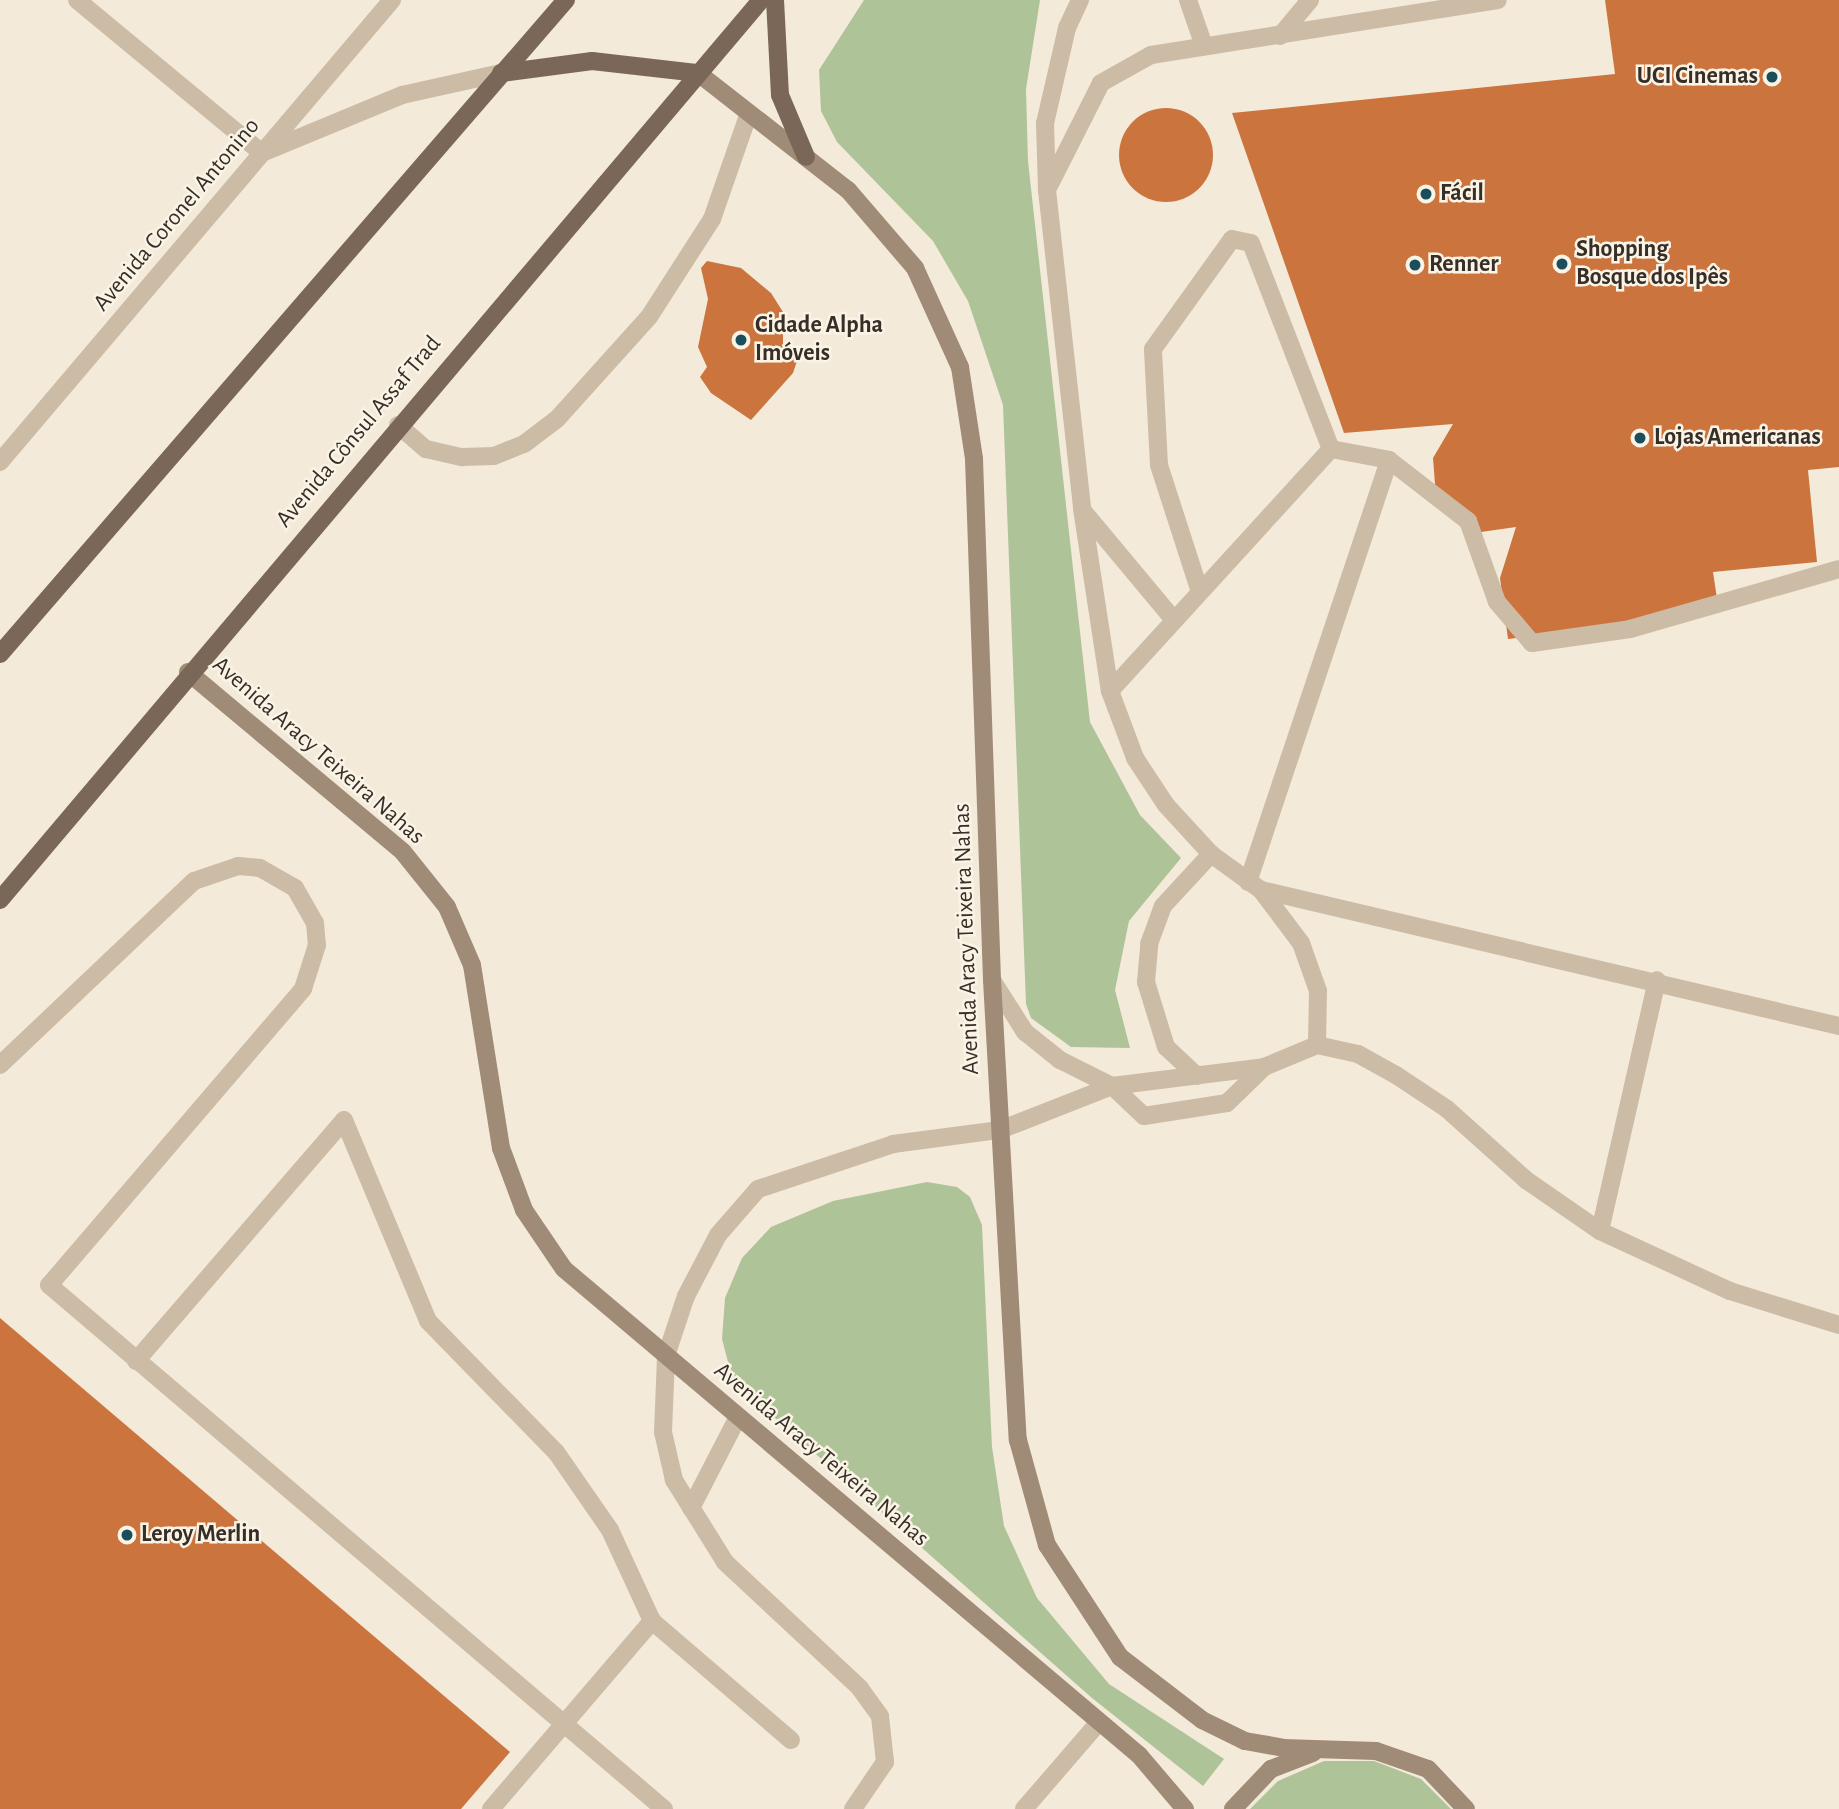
<!DOCTYPE html>
<meta charset="utf-8">
<style>
body{margin:0}
#map{position:relative;width:1839px;height:1809px;overflow:hidden;background:#f3eada;font-family:"Alegreya Sans",sans-serif}
div>[style]{position:absolute}
.green>*{inset:0;background:#afc399}
.building>*{inset:0;background:#cc743e}
.round{border-radius:50%}
.lane>*{height:18px;margin:-9px;padding:0 9px;transform-origin:9px;border-radius:9px;background:#ccbca5}
.street>*{height:18px;margin:-9px;padding:0 9px;transform-origin:9px;border-radius:9px;background:#ccbca5}
.secondary>*{height:18px;margin:-9px;padding:0 9px;transform-origin:9px;border-radius:9px;background:#9f8b76}
.primary>*{height:18px;margin:-9px;padding:0 9px;transform-origin:9px;border-radius:9px;background:#7a6757}
.dots>*{width:19px;height:19px;translate:-50% -50%;box-sizing:border-box;border:4px solid #faf4e6;border-radius:50%}
span{translate:-50% -50%;white-space:nowrap;text-align:center;line-height:1.15;-webkit-text-stroke:5px #faf4e6;paint-order:stroke}
.poi-label{font-size:24px;color:#372e27;font-weight:700}
.right{translate:-100% -50%;text-align:right}
.left{translate:0 -50%;text-align:left}
.street-label{font-size:24px;color:#372e27}
</style>
<div id="map">
<div class="green">
<i style="clip-path:polygon(864px 0,1040px 0,1026px 89px,1028px 161px,1090px 722px,1140px 815px,1181px 858px,1129px 921px,1115px 990px,1130px 1048px,1071px 1047px,1031px 1018px,1026px 1004px,1003px 405px,968px 301px,933px 241px,837px 142px,821px 111px,819px 70px)"></i>
<i style="clip-path:polygon(927px 1182px,957px 1187px,970px 1197px,982px 1225px,992px 1447px,1004px 1526px,1037px 1598px,1109px 1684px,1224px 1759px,1203px 1786px,1092px 1698px,733px 1381px,722px 1339px,725px 1298px,742px 1258px,771px 1227px,833px 1201px)"></i>
<i style="clip-path:polygon(1324px 1761px,1374px 1761px,1421px 1779px,1451px 1809px,1250px 1809px,1278px 1781px)"></i>
</div>
<div class="building">
<i style="clip-path:polygon(1605px 0,1839px 0,1839px 467px,1808px 470px,1817px 562px,1713px 572px,1719px 612px,1508px 639px,1500px 578px,1516px 527px,1481px 532px,1436px 497px,1433px 458px,1453px 424px,1344px 433px,1232px 113px,1615px 74px)"></i>
<i class="round" style="left:1119px;top:108px;width:94px;height:94px"></i>
<i style="clip-path:polygon(707px 261px,741px 268px,771px 293px,783px 312px,783px 347px,799px 355px,793px 373px,751px 420px,711px 393px,700px 377px,707px 367px,698px 347px,708px 299px,701px 268px)"></i>
<i style="clip-path:polygon(0 1318px,510px 1752px,461px 1809px,0 1809px)"></i>
</div>
<div class="lane">
<i style="left:1080px;top:0;width:31px;rotate:115deg"></i>
<i style="left:1067px;top:28px;width:98px;rotate:103deg"></i>
<i style="left:1045px;top:123px;width:67px;rotate:88.3deg"></i>
<i style="left:1047px;top:190px;width:321px;rotate:83.7deg"></i>
<i style="left:1082px;top:509px;width:184px;rotate:81.3deg"></i>
<i style="left:1110px;top:691px;width:72px;rotate:69.5deg"></i>
<i style="left:1135px;top:758px;width:56px;rotate:56.6deg"></i>
<i style="left:1166px;top:805px;width:67px;rotate:47.4deg"></i>
<i style="left:1211px;top:854px;width:62px;rotate:35.8deg"></i>
<i style="left:1261px;top:890px;width:66px;rotate:53deg"></i>
<i style="left:1301px;top:943px;width:51px;rotate:70.5deg"></i>
<i style="left:1318px;top:991px;width:54px;rotate:91.1deg"></i>
<i style="left:1188px;top:0;width:49px;rotate:70.8deg"></i>
<i style="left:1280px;top:36px;width:47px;rotate:-50.2deg"></i>
<i style="left:1049px;top:186px;width:115px;rotate:-63.2deg"></i>
<i style="left:1101px;top:83px;width:57px;rotate:-29.2deg"></i>
<i style="left:1151px;top:55px;width:351px;rotate:-9deg"></i>
<i style="left:398px;top:425px;width:37px;rotate:41deg"></i>
<i style="left:426px;top:449px;width:37px;rotate:13deg"></i>
<i style="left:462px;top:457px;width:32px;rotate:-2deg"></i>
<i style="left:494px;top:456px;width:32px;rotate:-22deg"></i>
<i style="left:524px;top:444px;width:41px;rotate:-37.1deg"></i>
<i style="left:557px;top:419px;width:137px;rotate:-48deg"></i>
<i style="left:649px;top:317px;width:117px;rotate:-57.3deg"></i>
<i style="left:712px;top:219px;width:112px;rotate:-70.8deg"></i>
<i style="left:1331px;top:449px;width:59px;rotate:10.7deg"></i>
<i style="left:1389px;top:460px;width:100px;rotate:37.7deg"></i>
<i style="left:1468px;top:521px;width:86px;rotate:70.3deg"></i>
<i style="left:1497px;top:602px;width:54px;rotate:49.5deg"></i>
<i style="left:1532px;top:643px;width:99px;rotate:-8.1deg"></i>
<i style="left:1630px;top:629px;width:217px;rotate:-16deg"></i>
<i style="left:1083px;top:511px;width:141px;rotate:50.2deg"></i>
<i style="left:1199px;top:589px;width:130px;rotate:-107.9deg"></i>
<i style="left:1159px;top:465px;width:116px;rotate:-93deg"></i>
<i style="left:1153px;top:349px;width:135px;rotate:-54.3deg"></i>
<i style="left:1232px;top:239px;width:19px;rotate:12deg"></i>
<i style="left:1251px;top:243px;width:221px;rotate:68.8deg"></i>
<i style="left:1110px;top:691px;width:328px;rotate:-47.6deg"></i>
<i style="left:1248px;top:882px;width:445px;rotate:-71.5deg"></i>
<i style="left:1261px;top:890px;width:594px;rotate:13.24deg"></i>
<i style="left:992px;top:980px;width:62px;rotate:57.6deg"></i>
<i style="left:1025px;top:1032px;width:45px;rotate:38.7deg"></i>
<i style="left:1060px;top:1060px;width:58px;rotate:26.6deg"></i>
<i style="left:1112px;top:1086px;width:44px;rotate:43.2deg"></i>
<i style="left:1144px;top:1116px;width:84px;rotate:-8.9deg"></i>
<i style="left:1227px;top:1103px;width:52px;rotate:-44.2deg"></i>
<i style="left:0;top:1065px;width:267px;rotate:-43.5deg"></i>
<i style="left:194px;top:881px;width:46px;rotate:-18.8deg"></i>
<i style="left:238px;top:866px;width:22px;rotate:5deg"></i>
<i style="left:260px;top:868px;width:40px;rotate:29.7deg"></i>
<i style="left:295px;top:888px;width:40px;rotate:60.3deg"></i>
<i style="left:315px;top:923px;width:22px;rotate:85deg"></i>
<i style="left:317px;top:945px;width:46px;rotate:107.7deg"></i>
<i style="left:303px;top:989px;width:390px;rotate:130.6deg"></i>
<i style="left:49px;top:1285px;width:808px;rotate:40.43deg"></i>
<i style="left:1197px;top:1076px;width:42px;rotate:-136.9deg"></i>
<i style="left:1166px;top:1047px;width:68px;rotate:-107.1deg"></i>
<i style="left:1146px;top:982px;width:38px;rotate:-85deg"></i>
<i style="left:1149px;top:944px;width:40px;rotate:-69.8deg"></i>
<i style="left:1163px;top:906px;width:71px;rotate:-47.3deg"></i>
<i style="left:1600px;top:1231px;width:257px;rotate:-77.2deg"></i>
<i style="left:136px;top:1361px;width:318px;rotate:-49.2deg"></i>
<i style="left:344px;top:1120px;width:218px;rotate:67.3deg"></i>
<i style="left:428px;top:1321px;width:183px;rotate:45.7deg"></i>
<i style="left:556px;top:1452px;width:95px;rotate:55.3deg"></i>
<i style="left:610px;top:1530px;width:100px;rotate:65.2deg"></i>
<i style="left:652px;top:1621px;width:183px;rotate:40.6deg"></i>
<i style="left:691px;top:1508px;width:102px;rotate:-62.7deg"></i>
<i style="left:491px;top:1809px;width:248px;rotate:-49.4deg"></i>
<i style="left:853px;top:1809px;width:57px;rotate:-55.8deg"></i>
<i style="left:885px;top:1762px;width:46px;rotate:-96.2deg"></i>
<i style="left:880px;top:1716px;width:34px;rotate:-126deg"></i>
<i style="left:860px;top:1688px;width:185px;rotate:-137deg"></i>
<i style="left:725px;top:1562px;width:97px;rotate:-121.9deg"></i>
<i style="left:674px;top:1480px;width:49px;rotate:-102.9deg"></i>
<i style="left:663px;top:1432px;width:76px;rotate:-87.7deg"></i>
<i style="left:666px;top:1356px;width:63px;rotate:-71.6deg"></i>
<i style="left:686px;top:1296px;width:69px;rotate:-62.3deg"></i>
<i style="left:718px;top:1235px;width:61px;rotate:-49deg"></i>
<i style="left:758px;top:1189px;width:142px;rotate:-18.4deg"></i>
<i style="left:893px;top:1144px;width:108px;rotate:-7.5deg"></i>
<i style="left:1000px;top:1130px;width:120px;rotate:-21.4deg"></i>
<i style="left:1112px;top:1086px;width:153px;rotate:-7.1deg"></i>
<i style="left:1264px;top:1067px;width:57px;rotate:-22.5deg"></i>
<i style="left:1317px;top:1045px;width:42px;rotate:12.4deg"></i>
<i style="left:1358px;top:1054px;width:43px;rotate:28.9deg"></i>
<i style="left:1396px;top:1075px;width:61px;rotate:33.7deg"></i>
<i style="left:1447px;top:1109px;width:106px;rotate:41.9deg"></i>
<i style="left:1526px;top:1180px;width:90px;rotate:34.6deg"></i>
<i style="left:1600px;top:1231px;width:143px;rotate:24.8deg"></i>
<i style="left:1730px;top:1291px;width:114px;rotate:17.3deg"></i>
<i style="left:1024px;top:1809px;width:115px;rotate:-49.2deg"></i>
</div>
<div class="street">
<i style="left:77px;top:0;width:240px;rotate:39.6deg"></i>
<i style="left:262px;top:153px;width:152px;rotate:-22.5deg"></i>
<i style="left:402px;top:95px;width:101px;rotate:-12.5deg"></i>
<i style="left:0;top:462px;width:606px;rotate:-49.69deg"></i>
</div>
<div class="secondary">
<i style="left:698px;top:73px;width:190px;rotate:38deg"></i>
<i style="left:848px;top:190px;width:103px;rotate:49.3deg"></i>
<i style="left:915px;top:268px;width:109px;rotate:65.6deg"></i>
<i style="left:960px;top:367px;width:93px;rotate:81.3deg"></i>
<i style="left:974px;top:459px;width:521px;rotate:88.02deg"></i>
<i style="left:992px;top:980px;width:461px;rotate:86.8deg"></i>
<i style="left:1018px;top:1440px;width:109px;rotate:74.6deg"></i>
<i style="left:1047px;top:1545px;width:134px;rotate:56.9deg"></i>
<i style="left:1120px;top:1657px;width:103px;rotate:37.5deg"></i>
<i style="left:1202px;top:1720px;width:48px;rotate:26deg"></i>
<i style="left:1245px;top:1741px;width:39px;rotate:10deg"></i>
<i style="left:1283px;top:1748px;width:93px;rotate:1.8deg"></i>
<i style="left:1376px;top:1751px;width:55px;rotate:19.1deg"></i>
<i style="left:1428px;top:1769px;width:55px;rotate:46.5deg"></i>
<i style="left:188px;top:672px;width:280px;rotate:39.9deg"></i>
<i style="left:403px;top:852px;width:70px;rotate:51.3deg"></i>
<i style="left:447px;top:907px;width:63px;rotate:66.7deg"></i>
<i style="left:472px;top:965px;width:185px;rotate:81deg"></i>
<i style="left:501px;top:1148px;width:66px;rotate:69.6deg"></i>
<i style="left:524px;top:1210px;width:71px;rotate:55.9deg"></i>
<i style="left:564px;top:1269px;width:753px;rotate:40.21deg"></i>
<i style="left:1139px;top:1755px;width:71px;rotate:49.6deg"></i>
<i style="left:1233px;top:1809px;width:55px;rotate:-46.5deg"></i>
<i style="left:1271px;top:1769px;width:45px;rotate:-20.9deg"></i>
</div>
<div class="primary">
<i style="left:775px;top:0;width:95px;rotate:87deg"></i>
<i style="left:780px;top:95px;width:67px;rotate:67.2deg"></i>
<i style="left:501px;top:73px;width:92px;rotate:-7.5deg"></i>
<i style="left:592px;top:61px;width:107px;rotate:6.5deg"></i>
<i style="left:0;top:654px;width:865px;rotate:-49.13deg"></i>
<i style="left:0;top:900px;width:1179px;rotate:-49.78deg"></i>
</div>
<div class="dots">
<i style="left:1772px;top:77px;background:#1a4e5a"></i>
<i style="left:1426px;top:194px;background:#1a4e5a"></i>
<i style="left:1562px;top:264px;background:#1a4e5a"></i>
<i style="left:1415px;top:265px;background:#1a4e5a"></i>
<i style="left:741px;top:340px;background:#1a4e5a"></i>
<i style="left:1640px;top:438px;background:#1a4e5a"></i>
<i style="left:127px;top:1535px;background:#1a4e5a"></i>
</div>
<div class="poi-label">
<span class="right" style="left:1758px;top:77px">UCI Cinemas</span>
<span class="left" style="left:1440px;top:194px">Fácil</span>
<span class="left" style="left:1576px;top:264px">Shopping<br>Bosque dos Ipês</span>
<span class="left" style="left:1429px;top:265px">Renner</span>
<span class="left" style="left:755px;top:340px">Cidade Alpha<br>Imóveis</span>
<span class="left" style="left:1654px;top:438px">Lojas Americanas</span>
<span class="left" style="left:141px;top:1535px">Leroy Merlin</span>
</div>
<div class="street-label">
<span style="left:177px;top:215px;rotate:-50deg">Avenida Coronel Antonino</span>
<span style="left:359px;top:432px;rotate:-50deg">Avenida Cônsul Assaf Trad</span>
<span style="left:318px;top:751px;rotate:41deg">Avenida Aracy Teixeira Nahas</span>
<span style="left:967px;top:939px;rotate:-92deg">Avenida Aracy Teixeira Nahas</span>
<span style="left:821px;top:1455px;rotate:40deg">Avenida Aracy Teixeira Nahas</span>
</div>
</div>
